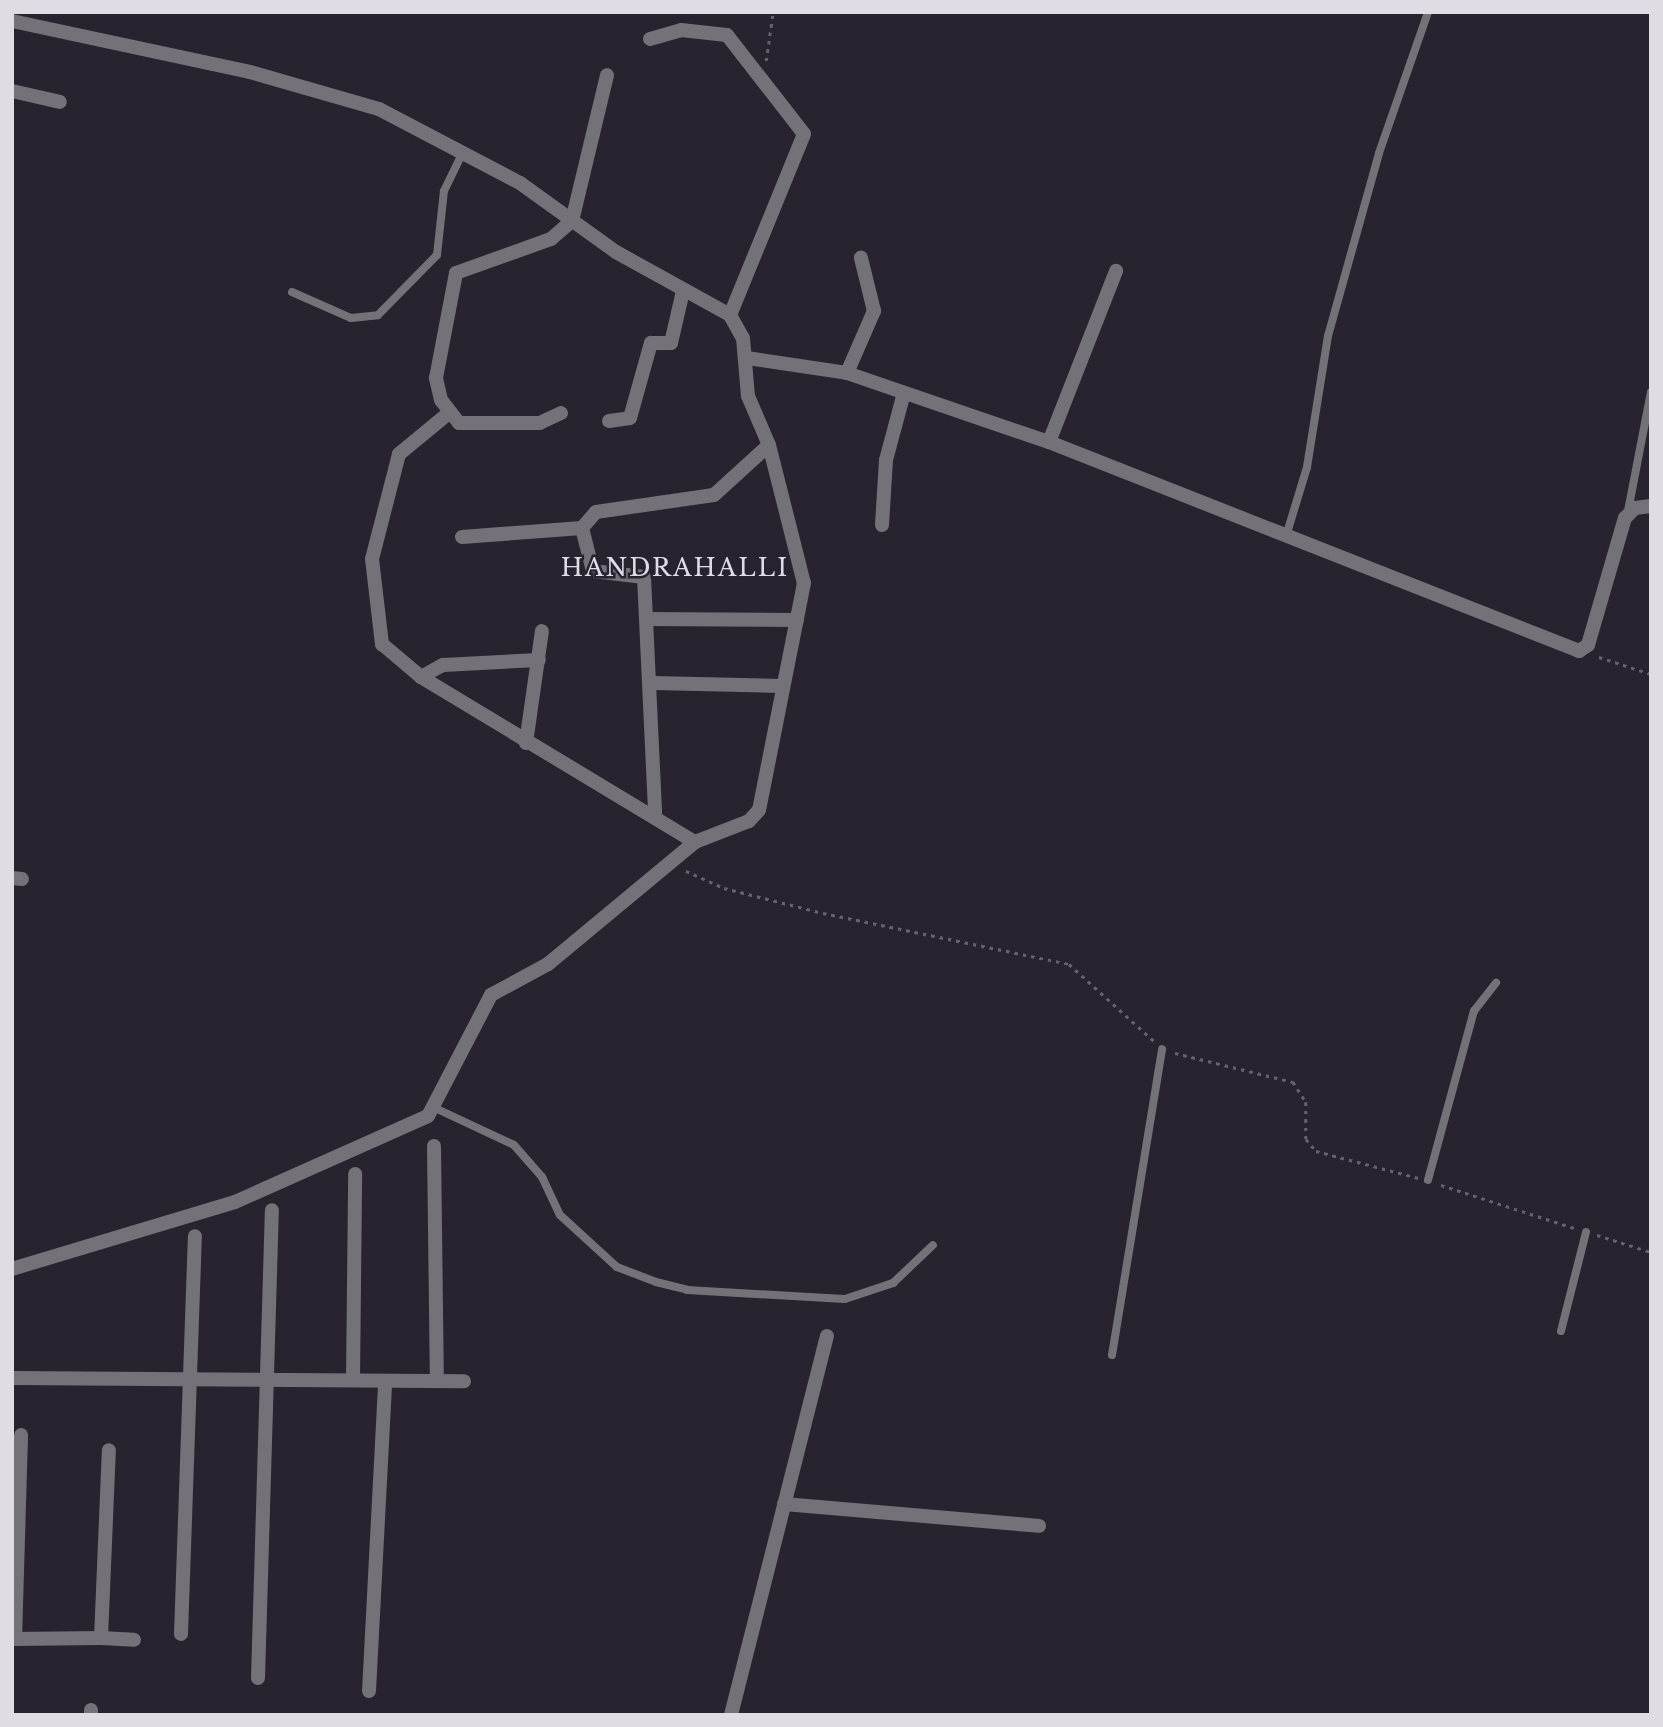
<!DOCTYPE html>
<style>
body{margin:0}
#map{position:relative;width:1663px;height:1727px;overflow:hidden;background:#28232e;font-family:"Libre Baskerville",serif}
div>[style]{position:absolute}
.path>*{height:2.5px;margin-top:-1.25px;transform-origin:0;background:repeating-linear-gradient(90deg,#66616b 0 3.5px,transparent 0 8.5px)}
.service>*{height:8px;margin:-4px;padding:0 4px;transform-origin:4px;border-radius:4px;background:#747278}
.minor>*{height:14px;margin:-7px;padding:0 7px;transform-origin:7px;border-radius:7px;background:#747278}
.tertiary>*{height:14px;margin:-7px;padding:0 7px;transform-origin:7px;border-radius:7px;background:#747278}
span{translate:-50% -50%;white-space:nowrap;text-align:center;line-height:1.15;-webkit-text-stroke:5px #28232e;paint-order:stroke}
.quarter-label{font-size:24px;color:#e0dbe9;letter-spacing:2px}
.frame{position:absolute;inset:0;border:14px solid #dfdce4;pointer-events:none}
</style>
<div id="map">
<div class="path">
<i style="left:766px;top:61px;width:49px;rotate:-81.9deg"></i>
<i style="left:1599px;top:657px;width:55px;rotate:18.1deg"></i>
<i style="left:686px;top:871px;width:42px;rotate:24.1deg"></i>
<i style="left:724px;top:888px;width:102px;rotate:14.2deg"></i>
<i style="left:823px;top:913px;width:251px;rotate:11.7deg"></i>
<i style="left:1069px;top:964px;width:115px;rotate:42.2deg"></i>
<i style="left:1175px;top:1053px;width:122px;rotate:13.8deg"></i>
<i style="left:1293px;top:1082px;width:24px;rotate:57deg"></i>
<i style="left:1306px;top:1102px;width:37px;rotate:90deg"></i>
<i style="left:1306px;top:1139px;width:16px;rotate:50deg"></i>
<i style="left:1316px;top:1151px;width:106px;rotate:14.8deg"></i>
<i style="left:1441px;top:1185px;width:140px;rotate:17.9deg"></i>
<i style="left:1597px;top:1235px;width:57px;rotate:17.5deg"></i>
</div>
<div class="service">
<i style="left:292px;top:292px;width:64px;rotate:23.8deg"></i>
<i style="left:351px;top:318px;width:27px;rotate:-6deg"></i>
<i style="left:378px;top:315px;width:84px;rotate:-45.5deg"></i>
<i style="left:437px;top:255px;width:64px;rotate:-83.8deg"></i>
<i style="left:444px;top:191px;width:43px;rotate:-64deg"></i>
<i style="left:1628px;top:511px;width:121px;rotate:-79.1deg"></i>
<i style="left:1287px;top:533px;width:69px;rotate:-73.1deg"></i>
<i style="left:1307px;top:467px;width:133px;rotate:-80.9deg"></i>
<i style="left:1328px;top:336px;width:190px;rotate:-74.4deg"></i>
<i style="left:1379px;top:153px;width:149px;rotate:-70.8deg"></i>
<i style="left:435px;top:1108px;width:87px;rotate:25.1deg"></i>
<i style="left:514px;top:1145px;width:43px;rotate:48.8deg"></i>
<i style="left:542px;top:1177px;width:42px;rotate:64.7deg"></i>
<i style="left:560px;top:1215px;width:77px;rotate:42.4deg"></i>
<i style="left:617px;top:1267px;width:42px;rotate:21deg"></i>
<i style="left:656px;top:1282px;width:32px;rotate:14deg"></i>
<i style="left:687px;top:1290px;width:158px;rotate:3.3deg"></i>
<i style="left:845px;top:1299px;width:51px;rotate:-18.4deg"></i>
<i style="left:893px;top:1283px;width:55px;rotate:-43.5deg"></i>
<i style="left:1428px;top:1180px;width:175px;rotate:-74.8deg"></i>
<i style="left:1474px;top:1011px;width:36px;rotate:-52deg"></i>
<i style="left:1561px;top:1331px;width:102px;rotate:-75.8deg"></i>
<i style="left:1112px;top:1355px;width:310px;rotate:-80.7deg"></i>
</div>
<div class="minor">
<i style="left:650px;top:39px;width:32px;rotate:-16deg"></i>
<i style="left:681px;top:30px;width:46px;rotate:6.2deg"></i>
<i style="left:727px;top:35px;width:125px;rotate:52.1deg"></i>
<i style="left:804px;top:134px;width:196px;rotate:112.2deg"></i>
<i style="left:12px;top:91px;width:49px;rotate:12.9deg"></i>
<i style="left:747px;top:358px;width:101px;rotate:8.5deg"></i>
<i style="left:847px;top:373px;width:213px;rotate:18.9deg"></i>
<i style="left:1049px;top:442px;width:570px;rotate:21.52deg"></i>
<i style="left:1579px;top:651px;width:11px;rotate:-34deg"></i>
<i style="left:1588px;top:645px;width:132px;rotate:-73.8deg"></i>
<i style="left:1625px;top:518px;width:14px;rotate:-45deg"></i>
<i style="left:1635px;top:508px;width:16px;rotate:-7deg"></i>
<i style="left:847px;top:373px;width:68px;rotate:-66.5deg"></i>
<i style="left:874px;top:311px;width:55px;rotate:-103.8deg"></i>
<i style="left:450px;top:412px;width:66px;rotate:140.5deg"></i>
<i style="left:399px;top:454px;width:108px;rotate:104.4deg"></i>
<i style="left:372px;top:559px;width:86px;rotate:83.3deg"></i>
<i style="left:382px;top:644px;width:51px;rotate:40.2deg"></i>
<i style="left:421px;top:677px;width:320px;rotate:31.1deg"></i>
<i style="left:561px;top:413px;width:23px;rotate:155deg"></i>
<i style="left:540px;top:423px;width:81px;rotate:180deg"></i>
<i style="left:459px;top:423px;width:29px;rotate:-128deg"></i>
<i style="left:441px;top:400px;width:23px;rotate:-103deg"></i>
<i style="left:436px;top:378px;width:107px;rotate:-79.2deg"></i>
<i style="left:456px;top:273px;width:101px;rotate:-19.7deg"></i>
<i style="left:551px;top:239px;width:28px;rotate:-41deg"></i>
<i style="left:572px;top:221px;width:150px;rotate:-76.5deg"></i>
<i style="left:609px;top:421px;width:21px;rotate:-8deg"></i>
<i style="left:630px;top:418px;width:78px;rotate:-74.4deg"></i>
<i style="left:651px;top:343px;width:20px"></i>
<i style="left:671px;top:343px;width:53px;rotate:-77deg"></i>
<i style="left:1049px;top:442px;width:184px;rotate:-68.6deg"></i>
<i style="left:882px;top:525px;width:65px;rotate:-86.5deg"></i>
<i style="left:886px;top:460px;width:69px;rotate:-75deg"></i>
<i style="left:582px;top:528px;width:44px;rotate:75.7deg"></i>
<i style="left:593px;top:571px;width:51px;rotate:6.7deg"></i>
<i style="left:644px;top:577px;width:236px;rotate:87.3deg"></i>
<i style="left:462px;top:537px;width:120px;rotate:-4.3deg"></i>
<i style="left:582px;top:528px;width:21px;rotate:-49deg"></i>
<i style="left:596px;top:512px;width:119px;rotate:-8.2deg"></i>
<i style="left:714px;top:495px;width:74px;rotate:-42.3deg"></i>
<i style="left:646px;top:619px;width:151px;rotate:0.4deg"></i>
<i style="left:421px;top:677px;width:25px;rotate:-29deg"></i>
<i style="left:443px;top:665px;width:96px;rotate:-3deg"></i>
<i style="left:653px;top:683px;width:128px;rotate:1.3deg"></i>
<i style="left:526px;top:743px;width:113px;rotate:-81.9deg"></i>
<i style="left:12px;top:878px;width:10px;rotate:6deg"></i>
<i style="left:434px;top:1146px;width:235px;rotate:89.3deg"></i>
<i style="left:12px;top:1378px;width:452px;rotate:0.4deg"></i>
<i style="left:353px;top:1380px;width:206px;rotate:-89.4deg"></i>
<i style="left:784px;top:1504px;width:256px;rotate:4.9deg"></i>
<i style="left:181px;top:1634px;width:398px;rotate:-88deg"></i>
<i style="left:101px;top:1638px;width:33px;rotate:3deg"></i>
<i style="left:12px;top:1639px;width:89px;rotate:-0.6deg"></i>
<i style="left:101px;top:1638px;width:188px;rotate:-87.6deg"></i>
<i style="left:15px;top:1639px;width:204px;rotate:-88.3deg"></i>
<i style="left:258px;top:1678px;width:468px;rotate:-88.3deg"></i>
<i style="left:369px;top:1691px;width:310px;rotate:-87deg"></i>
<i style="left:91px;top:1715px;width:5px;rotate:-90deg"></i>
<i style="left:731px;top:1715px;width:391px;rotate:-75.8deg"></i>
</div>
<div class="tertiary">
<i style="left:12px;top:21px;width:243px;rotate:12.1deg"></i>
<i style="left:250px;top:72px;width:134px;rotate:16deg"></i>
<i style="left:379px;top:109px;width:159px;rotate:27.7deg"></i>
<i style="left:520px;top:183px;width:118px;rotate:35.7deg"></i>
<i style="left:616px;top:252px;width:130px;rotate:28.9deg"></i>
<i style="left:730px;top:315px;width:26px;rotate:61deg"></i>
<i style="left:743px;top:338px;width:58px;rotate:85.1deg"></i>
<i style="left:748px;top:396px;width:53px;rotate:66.8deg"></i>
<i style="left:769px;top:445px;width:142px;rotate:75.8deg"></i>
<i style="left:804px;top:583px;width:231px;rotate:101.2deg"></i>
<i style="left:759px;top:810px;width:15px;rotate:132deg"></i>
<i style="left:749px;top:821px;width:58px;rotate:158.7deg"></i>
<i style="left:695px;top:842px;width:191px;rotate:140.3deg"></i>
<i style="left:548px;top:964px;width:65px;rotate:151.5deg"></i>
<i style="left:491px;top:995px;width:136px;rotate:117.5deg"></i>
<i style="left:428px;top:1116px;width:211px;rotate:156deg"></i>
<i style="left:235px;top:1202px;width:233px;rotate:163.3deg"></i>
</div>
<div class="quarter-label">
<span style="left:675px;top:568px">HANDRAHALLI</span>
</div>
<div class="frame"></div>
</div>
